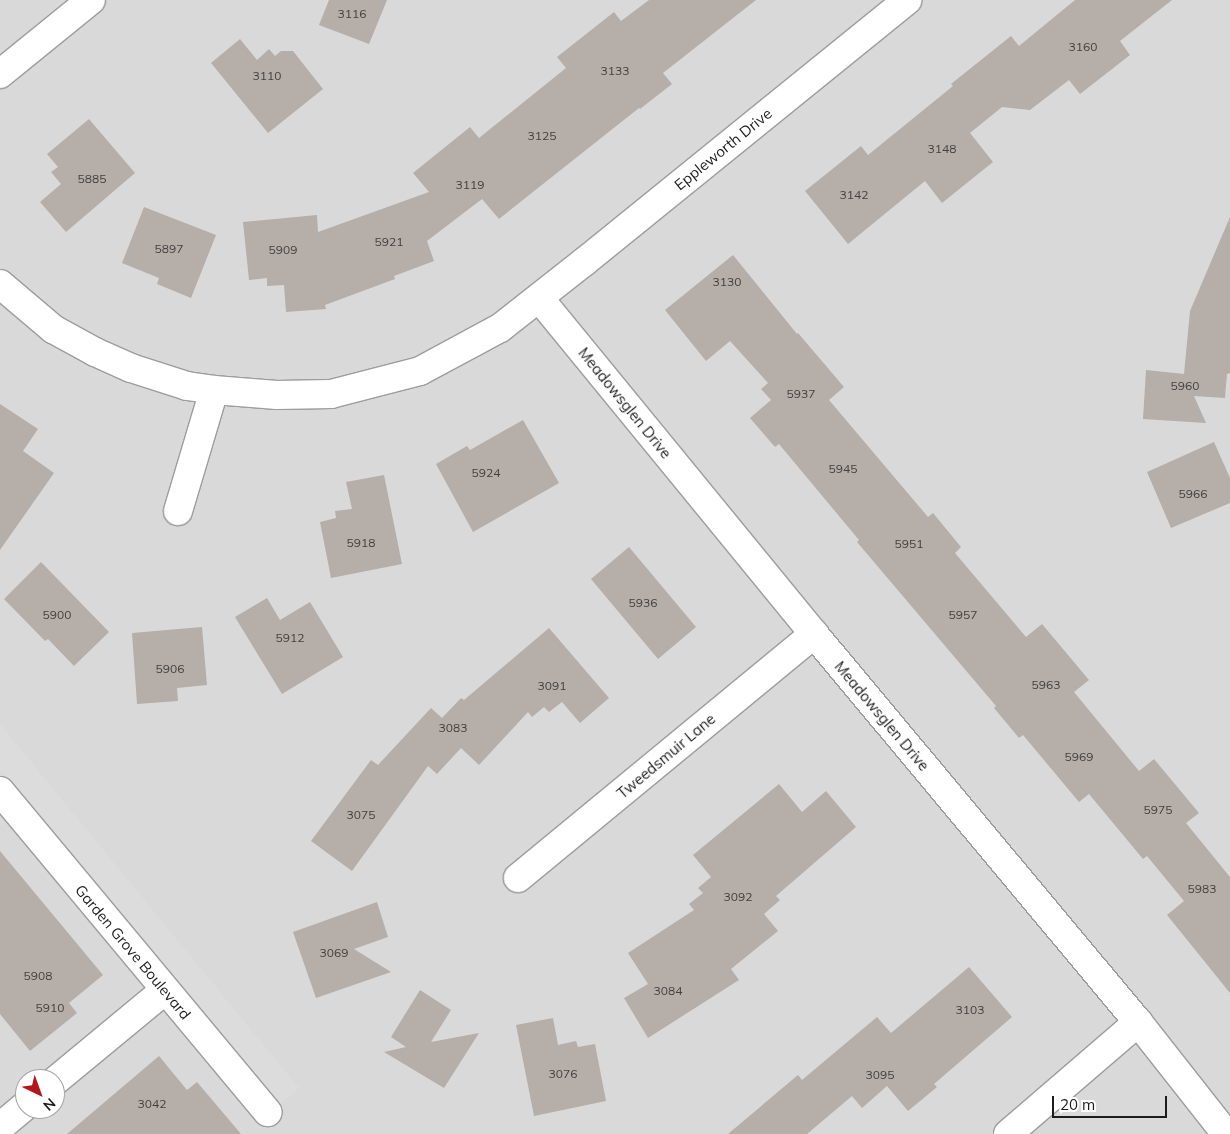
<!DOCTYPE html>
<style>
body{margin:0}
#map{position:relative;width:1230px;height:1134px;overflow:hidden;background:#ece9e3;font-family:Mulish,sans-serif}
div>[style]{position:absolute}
.residential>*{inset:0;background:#dad9d9}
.parking>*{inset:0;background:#dcdcdc}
.building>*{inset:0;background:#b5aea9}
.roads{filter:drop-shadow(1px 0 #9d9d9d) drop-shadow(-1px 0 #9d9d9d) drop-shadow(0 1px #9d9d9d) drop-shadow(0 -1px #9d9d9d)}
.minor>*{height:28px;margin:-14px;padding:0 14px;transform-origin:14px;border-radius:14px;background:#fff}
span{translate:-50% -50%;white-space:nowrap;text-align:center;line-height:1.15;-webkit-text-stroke:4.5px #fff;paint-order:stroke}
.number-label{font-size:12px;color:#42403f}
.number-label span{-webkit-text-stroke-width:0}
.street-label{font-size:15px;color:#1c1c1c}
.north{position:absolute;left:15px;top:1069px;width:50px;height:50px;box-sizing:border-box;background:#fff;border:1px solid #a4a4a4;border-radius:50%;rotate:138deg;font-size:14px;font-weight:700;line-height:20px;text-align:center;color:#1c1c1c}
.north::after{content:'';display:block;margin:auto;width:18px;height:22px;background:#b3161b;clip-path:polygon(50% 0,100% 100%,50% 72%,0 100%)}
.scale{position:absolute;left:1052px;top:1096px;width:115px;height:22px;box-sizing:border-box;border:2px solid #1c1c1c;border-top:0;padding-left:6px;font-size:15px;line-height:18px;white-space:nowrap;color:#1c1c1c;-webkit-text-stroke:4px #fff;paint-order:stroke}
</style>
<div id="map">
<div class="residential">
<i style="clip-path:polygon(evenodd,0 0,1230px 0,1230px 1134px,0 1134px,0 0,25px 1079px,55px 1079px,55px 1109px,25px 1109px,25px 1079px)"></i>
</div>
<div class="parking">
<i style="clip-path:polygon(0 724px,299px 1088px,277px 1106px,0 770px)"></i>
</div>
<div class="building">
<i style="clip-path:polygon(329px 0,387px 0,369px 44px,319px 25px)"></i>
<i style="clip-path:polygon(649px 0,756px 0,663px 73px,672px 84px,640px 109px,639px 108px,499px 219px,482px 199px,427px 241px,434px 261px,394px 276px,395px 279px,325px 305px,326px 309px,286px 312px,284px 285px,267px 286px,267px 278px,249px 280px,243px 222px,317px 215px,318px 232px,429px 192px,413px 173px,470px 127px,479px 138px,566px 68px,557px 57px,614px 12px,621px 21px)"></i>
<i style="clip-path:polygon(1075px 0,1172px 0,1120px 41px,1130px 55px,1080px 94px,1069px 80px,1030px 110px,1002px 107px,970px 133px,993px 162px,942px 203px,925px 181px,848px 244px,805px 191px,861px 146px,868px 155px,953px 86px,951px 84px,1011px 36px,1019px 46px)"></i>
<i style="clip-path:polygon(240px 39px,257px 60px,269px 49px,275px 56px,281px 51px,293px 51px,323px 89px,268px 133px,211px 63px)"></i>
<i style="clip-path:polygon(89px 119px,135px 173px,66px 232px,40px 202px,61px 184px,51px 172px,58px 167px,47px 154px)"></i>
<i style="clip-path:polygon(144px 207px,216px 235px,191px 298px,157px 284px,159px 278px,122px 263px)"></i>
<i style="clip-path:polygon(1230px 217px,1230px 373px,1227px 374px,1225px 398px,1194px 396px,1206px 423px,1143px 419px,1146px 370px,1184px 374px,1190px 311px)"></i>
<i style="clip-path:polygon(733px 255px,797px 334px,798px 333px,844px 387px,829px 400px,928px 517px,933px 513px,961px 547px,955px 553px,1026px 637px,1042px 624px,1089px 680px,1074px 692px,1139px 771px,1154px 759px,1199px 813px,1186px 823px,1230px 877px,1230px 993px,1167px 915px,1184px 901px,1147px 856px,1143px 859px,1089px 794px,1079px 802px,1023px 735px,1019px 738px,994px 708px,996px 706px,857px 542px,859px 540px,779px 444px,775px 447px,750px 418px,771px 400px,761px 389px,768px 383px,730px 341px,706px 361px,665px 310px)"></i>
<i style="clip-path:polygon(0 404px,38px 429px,23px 451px,54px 473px,0 550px)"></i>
<i style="clip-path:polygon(523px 420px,559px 483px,473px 532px,436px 464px,467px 446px,470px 450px)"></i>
<i style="clip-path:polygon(1214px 442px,1230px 478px,1230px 503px,1171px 528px,1147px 472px)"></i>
<i style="clip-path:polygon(384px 475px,402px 564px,331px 578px,320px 522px,336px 518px,335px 511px,352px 509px,346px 482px)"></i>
<i style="clip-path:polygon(629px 547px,696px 627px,658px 659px,591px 579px)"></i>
<i style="clip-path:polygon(41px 562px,109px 632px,74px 666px,48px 639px,45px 641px,4px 599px)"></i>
<i style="clip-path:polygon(267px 598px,280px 620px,310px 602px,343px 657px,282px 694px,235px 617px)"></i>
<i style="clip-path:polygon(202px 627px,207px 685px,177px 688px,178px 701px,137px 704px,132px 633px)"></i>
<i style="clip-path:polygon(549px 628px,609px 698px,580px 723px,562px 702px,549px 712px,544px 707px,532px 717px,528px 712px,479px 765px,461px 748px,437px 774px,428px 766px,352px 871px,311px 841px,371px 760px,378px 765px,431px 708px,442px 718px,461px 698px,464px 700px)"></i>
<i style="clip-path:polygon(779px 784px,802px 812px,826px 791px,856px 827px,776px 896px,780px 900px,764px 914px,778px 931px,731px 969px,739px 980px,648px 1038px,624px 998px,648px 984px,628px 953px,694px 910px,689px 904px,703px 893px,698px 888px,711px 877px,693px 855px)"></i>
<i style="clip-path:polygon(0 851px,103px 975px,69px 1003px,77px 1013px,30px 1051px,0 1014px)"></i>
<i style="clip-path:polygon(377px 902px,388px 937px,354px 949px,391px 972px,316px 998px,293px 932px)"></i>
<i style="clip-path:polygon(969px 967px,1012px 1017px,934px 1084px,937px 1087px,908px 1111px,887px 1086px,862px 1108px,852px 1096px,807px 1134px,728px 1134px,798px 1075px,802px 1080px,877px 1017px,891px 1033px)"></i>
<i style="clip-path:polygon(420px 990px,451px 1010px,431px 1042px,479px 1033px,444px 1088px,384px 1052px,406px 1047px,391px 1037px)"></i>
<i style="clip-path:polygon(553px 1018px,558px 1045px,576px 1041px,578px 1047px,595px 1044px,606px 1101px,534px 1116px,516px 1025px)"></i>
<i style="clip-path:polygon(159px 1056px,187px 1090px,197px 1082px,241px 1134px,67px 1134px)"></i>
</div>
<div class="roads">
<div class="minor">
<i style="left:0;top:74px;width:117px;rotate:-39.1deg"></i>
<i style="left:0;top:284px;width:70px;rotate:40.3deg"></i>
<i style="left:53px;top:329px;width:48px;rotate:28.7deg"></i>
<i style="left:95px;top:352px;width:39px;rotate:24deg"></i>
<i style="left:131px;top:368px;width:59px;rotate:17.8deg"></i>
<i style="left:187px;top:386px;width:27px;rotate:8deg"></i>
<i style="left:214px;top:390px;width:63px;rotate:4.5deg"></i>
<i style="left:277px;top:395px;width:54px;rotate:-1.1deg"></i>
<i style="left:331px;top:394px;width:92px;rotate:-14.5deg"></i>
<i style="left:420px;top:371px;width:91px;rotate:-28.3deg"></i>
<i style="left:500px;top:328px;width:107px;rotate:-38.2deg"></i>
<i style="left:584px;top:262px;width:416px;rotate:-39deg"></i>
<i style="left:539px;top:298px;width:434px;rotate:50.7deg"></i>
<i style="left:814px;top:634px;width:505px;rotate:50.14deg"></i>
<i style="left:1138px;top:1022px;width:142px;rotate:51.8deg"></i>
<i style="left:178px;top:511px;width:126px;rotate:-73.4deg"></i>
<i style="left:0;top:791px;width:418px;rotate:50.2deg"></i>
<i style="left:518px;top:878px;width:384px;rotate:-39.5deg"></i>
<i style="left:55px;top:1081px;width:143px;rotate:-39.6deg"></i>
<i style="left:0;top:1127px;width:33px;rotate:-40deg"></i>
<i style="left:1008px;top:1134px;width:172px;rotate:-40.7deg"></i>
</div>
</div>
<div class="number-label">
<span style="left:352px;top:14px">3116</span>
<span style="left:1083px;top:47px">3160</span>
<span style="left:615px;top:71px">3133</span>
<span style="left:267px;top:76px">3110</span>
<span style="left:542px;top:136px">3125</span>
<span style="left:942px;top:149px">3148</span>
<span style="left:92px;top:179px">5885</span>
<span style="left:470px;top:185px">3119</span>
<span style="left:854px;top:195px">3142</span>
<span style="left:389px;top:242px">5921</span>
<span style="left:169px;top:249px">5897</span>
<span style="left:283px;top:250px">5909</span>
<span style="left:727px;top:282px">3130</span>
<span style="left:1185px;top:386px">5960</span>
<span style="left:801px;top:394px">5937</span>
<span style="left:843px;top:469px">5945</span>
<span style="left:486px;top:473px">5924</span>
<span style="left:1193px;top:494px">5966</span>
<span style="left:361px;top:543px">5918</span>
<span style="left:909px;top:544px">5951</span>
<span style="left:643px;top:603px">5936</span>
<span style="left:57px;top:615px">5900</span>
<span style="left:963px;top:615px">5957</span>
<span style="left:290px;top:638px">5912</span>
<span style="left:170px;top:669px">5906</span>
<span style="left:1046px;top:685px">5963</span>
<span style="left:552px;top:686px">3091</span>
<span style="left:453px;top:728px">3083</span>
<span style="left:1079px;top:757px">5969</span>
<span style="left:1158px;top:810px">5975</span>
<span style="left:361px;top:815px">3075</span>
<span style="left:1202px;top:889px">5983</span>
<span style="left:738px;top:897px">3092</span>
<span style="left:334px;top:953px">3069</span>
<span style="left:38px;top:976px">5908</span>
<span style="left:668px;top:991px">3084</span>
<span style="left:50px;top:1008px">5910</span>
<span style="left:970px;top:1010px">3103</span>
<span style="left:563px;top:1074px">3076</span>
<span style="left:880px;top:1075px">3095</span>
<span style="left:152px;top:1104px">3042</span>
</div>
<div class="street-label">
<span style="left:723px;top:149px;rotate:-39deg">Eppleworth Drive</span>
<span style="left:625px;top:403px;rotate:51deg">Meadowsglen Drive</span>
<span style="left:882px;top:716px;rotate:50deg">Meadowsglen Drive</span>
<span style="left:666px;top:756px;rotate:-40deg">Tweedsmuir Lane</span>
<span style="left:133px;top:952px;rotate:50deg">Garden Grove Boulevard</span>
</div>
<div class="north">N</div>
<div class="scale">20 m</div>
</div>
